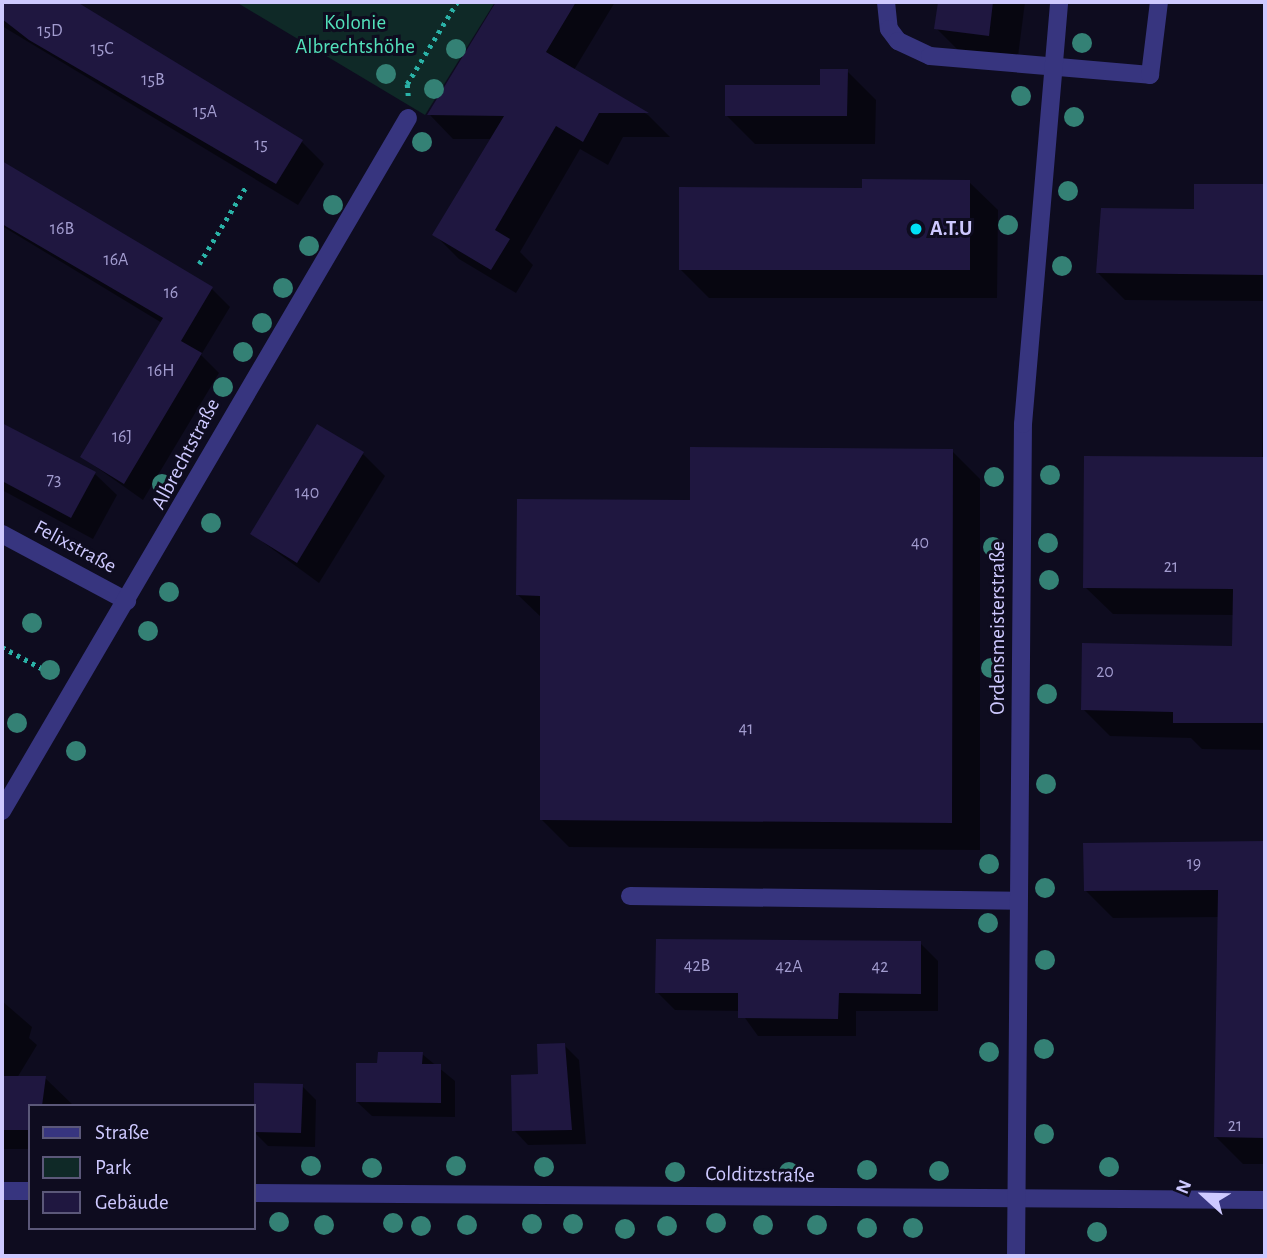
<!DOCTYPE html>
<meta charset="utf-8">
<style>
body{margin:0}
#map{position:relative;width:1267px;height:1258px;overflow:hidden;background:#0e0c1f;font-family:"Alegreya Sans",sans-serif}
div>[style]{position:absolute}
.green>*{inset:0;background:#0f2927}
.shadow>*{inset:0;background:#0007}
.building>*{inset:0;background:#1f1740}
.path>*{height:4.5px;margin-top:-2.25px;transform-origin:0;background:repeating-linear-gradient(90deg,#2ab2a7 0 3.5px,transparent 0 8.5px)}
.service>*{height:18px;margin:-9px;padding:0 9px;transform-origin:9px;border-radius:9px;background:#37357f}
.minor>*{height:18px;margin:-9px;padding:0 9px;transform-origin:9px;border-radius:9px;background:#37357f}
.tertiary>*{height:18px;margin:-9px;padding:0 9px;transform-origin:9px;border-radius:9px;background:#37357f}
.trees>*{width:20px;height:20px;margin:-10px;border-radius:50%;background:#348175}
.dots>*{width:19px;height:19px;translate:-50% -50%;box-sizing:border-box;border:4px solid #0e0c1f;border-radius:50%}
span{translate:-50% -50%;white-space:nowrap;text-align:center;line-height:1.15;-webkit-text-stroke:6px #0e0c1f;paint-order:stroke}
.number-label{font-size:18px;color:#a29ccf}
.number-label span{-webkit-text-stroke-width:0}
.park-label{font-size:21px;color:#53e1bb}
.poi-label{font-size:21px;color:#cec9ff;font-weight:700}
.left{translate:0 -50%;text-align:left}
.street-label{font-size:21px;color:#cec9ff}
.frame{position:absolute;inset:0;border:4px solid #cec9ff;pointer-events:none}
.legend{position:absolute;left:28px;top:1104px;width:228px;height:126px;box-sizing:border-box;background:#0e0c1f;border:2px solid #5b5879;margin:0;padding:9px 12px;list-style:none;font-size:21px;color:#cec9ff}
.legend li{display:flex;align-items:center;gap:14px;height:35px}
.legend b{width:35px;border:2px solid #5b5879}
.north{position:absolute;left:1169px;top:1160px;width:70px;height:70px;-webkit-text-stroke:5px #0e0c1f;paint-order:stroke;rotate:292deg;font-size:19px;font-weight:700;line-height:28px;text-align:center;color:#cec9ff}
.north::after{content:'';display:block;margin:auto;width:24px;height:32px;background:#cec9ff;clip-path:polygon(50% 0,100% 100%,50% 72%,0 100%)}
</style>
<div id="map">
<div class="green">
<i style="clip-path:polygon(236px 2px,495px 2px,425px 115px)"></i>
</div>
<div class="shadow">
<i style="clip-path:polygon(2px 2px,70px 2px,302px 142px,324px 164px,298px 205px,2px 26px)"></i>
<i style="clip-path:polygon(498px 2px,615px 2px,574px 70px,648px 115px,670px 137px,623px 137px,608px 165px,580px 149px,520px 252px,533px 265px,516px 293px,459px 259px,435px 235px,492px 139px,453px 139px,430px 115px)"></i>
<i style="clip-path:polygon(940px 2px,1025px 2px,1017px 64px,965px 57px,936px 28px)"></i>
<i style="clip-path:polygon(847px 71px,876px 100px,875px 144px,755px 144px,726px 115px,822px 87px)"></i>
<i style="clip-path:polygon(2px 162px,212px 289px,230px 307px,201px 355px,219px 373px,143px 500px,82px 457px,162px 323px,2px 226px)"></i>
<i style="clip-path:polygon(969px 182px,998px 210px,997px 298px,709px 298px,680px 269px,864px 190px)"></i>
<i style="clip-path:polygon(1196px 185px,1265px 185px,1265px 750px,1202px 749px,1191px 738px,1110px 736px,1083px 709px,1234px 648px,1234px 615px,1113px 614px,1085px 587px,1262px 458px,1263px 301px,1125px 300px,1098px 273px,1196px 211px)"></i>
<i style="clip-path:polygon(2px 423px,95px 474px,117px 495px,93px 539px,2px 490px)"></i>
<i style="clip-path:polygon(952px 451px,980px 479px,980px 850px,569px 847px,541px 819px,542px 618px,518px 595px,691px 502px)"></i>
<i style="clip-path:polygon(363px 454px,385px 476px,319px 583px,252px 534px)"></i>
<i style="clip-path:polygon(1265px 843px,1265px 1164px,1243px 1164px,1215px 1136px,1219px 917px,1113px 918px,1085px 890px,1085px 844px)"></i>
<i style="clip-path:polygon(920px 943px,938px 961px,938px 1011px,856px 1011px,856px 1036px,758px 1036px,740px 1011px,675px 1010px,657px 992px)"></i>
<i style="clip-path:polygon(2px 1001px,32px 1027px,29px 1038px,37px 1045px,17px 1078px,45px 1078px,74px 1106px,30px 1106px,30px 1149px,2px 1149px)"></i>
<i style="clip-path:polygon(564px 1045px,579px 1060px,586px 1144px,528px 1145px,514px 1130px,539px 1076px)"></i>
<i style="clip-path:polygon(422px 1054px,455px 1081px,455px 1117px,372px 1116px,357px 1102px,379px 1065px)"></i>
<i style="clip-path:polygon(254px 1085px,302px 1086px,316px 1100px,315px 1147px,268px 1146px,254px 1132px)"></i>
</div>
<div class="building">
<i style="clip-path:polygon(2px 2px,77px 2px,303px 140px,276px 184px,29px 40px,2px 19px)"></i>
<i style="clip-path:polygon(496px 2px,576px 2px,546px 52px,649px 113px,599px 113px,583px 142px,556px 126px,495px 230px,510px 239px,491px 270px,432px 235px,504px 116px,427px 115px)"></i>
<i style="clip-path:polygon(938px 2px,993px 2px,989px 36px,934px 29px)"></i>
<i style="clip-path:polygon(820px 69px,848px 69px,847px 116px,725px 116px,725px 85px,820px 85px)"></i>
<i style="clip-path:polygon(2px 161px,213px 287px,181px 341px,202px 353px,124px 484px,80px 457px,163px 318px,2px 224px)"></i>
<i style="clip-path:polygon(862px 179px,970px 180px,970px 270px,679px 270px,679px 187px,862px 188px)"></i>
<i style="clip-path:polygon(1194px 184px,1265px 184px,1265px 275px,1096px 273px,1101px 208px,1194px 209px)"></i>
<i style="clip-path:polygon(2px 423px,96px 472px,71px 518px,2px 481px)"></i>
<i style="clip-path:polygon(317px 424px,364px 452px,297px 563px,250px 534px)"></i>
<i style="clip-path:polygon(690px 447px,953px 449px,952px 823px,540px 820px,540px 596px,516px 595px,517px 499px,690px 500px)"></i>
<i style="clip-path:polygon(1084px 456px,1265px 457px,1265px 723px,1173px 723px,1173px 712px,1081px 710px,1082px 643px,1232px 646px,1233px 589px,1083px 588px)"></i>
<i style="clip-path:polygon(1265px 841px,1265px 1138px,1214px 1137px,1218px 890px,1084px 891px,1083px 843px)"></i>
<i style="clip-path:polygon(656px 939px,921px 941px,921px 994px,839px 993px,838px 1019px,738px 1018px,738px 993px,655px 993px)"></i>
<i style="clip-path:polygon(565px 1043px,572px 1130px,512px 1131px,511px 1075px,538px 1074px,537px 1044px)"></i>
<i style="clip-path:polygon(378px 1052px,423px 1052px,422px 1064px,441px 1064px,441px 1103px,356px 1102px,356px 1063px,377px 1063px)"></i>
<i style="clip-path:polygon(2px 1076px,46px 1076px,42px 1106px,30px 1106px,30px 1130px,2px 1130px)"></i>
<i style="clip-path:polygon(254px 1083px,303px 1084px,301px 1133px,254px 1132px)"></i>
</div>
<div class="path">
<i style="left:408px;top:96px;width:12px;rotate:-95deg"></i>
<i style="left:407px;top:84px;width:96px;rotate:-58.6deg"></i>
<i style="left:199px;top:264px;width:92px;rotate:-58.7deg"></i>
<i style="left:2px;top:647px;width:47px;rotate:28.2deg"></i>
</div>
<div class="service">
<i style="left:886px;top:2px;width:27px;rotate:84deg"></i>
<i style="left:889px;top:29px;width:15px;rotate:53deg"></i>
<i style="left:898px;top:41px;width:35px;rotate:25deg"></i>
<i style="left:930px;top:56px;width:221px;rotate:4.9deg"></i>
<i style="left:1150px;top:75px;width:74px;rotate:-83deg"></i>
<i style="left:630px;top:896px;width:388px;rotate:0.7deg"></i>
</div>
<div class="minor">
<i style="left:2px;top:534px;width:142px;rotate:28.2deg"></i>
<i style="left:2px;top:811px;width:803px;rotate:-59.64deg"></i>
<i style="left:2px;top:1191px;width:28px"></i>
<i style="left:254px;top:1193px;width:1011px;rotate:0.4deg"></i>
</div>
<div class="tertiary">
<i style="left:1016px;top:1256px;width:832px;rotate:-89.52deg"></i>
<i style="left:1023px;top:424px;width:424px;rotate:-85.1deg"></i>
</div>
<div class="trees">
<i style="left:1082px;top:43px"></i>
<i style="left:456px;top:49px"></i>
<i style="left:386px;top:74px"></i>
<i style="left:434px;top:89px"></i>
<i style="left:1021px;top:96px"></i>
<i style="left:1074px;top:117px"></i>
<i style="left:422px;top:142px"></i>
<i style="left:1068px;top:191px"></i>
<i style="left:333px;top:205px"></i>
<i style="left:1008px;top:225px"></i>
<i style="left:309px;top:246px"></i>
<i style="left:1062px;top:266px"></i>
<i style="left:283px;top:288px"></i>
<i style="left:262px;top:323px"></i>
<i style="left:243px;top:352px"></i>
<i style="left:223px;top:387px"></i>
<i style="left:1050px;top:475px"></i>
<i style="left:994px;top:477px"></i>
<i style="left:162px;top:484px"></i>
<i style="left:211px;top:523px"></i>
<i style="left:1048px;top:543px"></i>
<i style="left:993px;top:547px"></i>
<i style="left:1049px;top:580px"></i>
<i style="left:169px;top:592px"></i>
<i style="left:32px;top:623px"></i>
<i style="left:148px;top:631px"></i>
<i style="left:991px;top:668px"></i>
<i style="left:50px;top:670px"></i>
<i style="left:1047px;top:694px"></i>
<i style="left:17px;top:723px"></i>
<i style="left:76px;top:751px"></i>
<i style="left:1046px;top:784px"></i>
<i style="left:989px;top:864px"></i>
<i style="left:1045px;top:888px"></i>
<i style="left:988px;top:923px"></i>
<i style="left:1045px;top:960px"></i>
<i style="left:1044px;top:1049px"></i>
<i style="left:989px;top:1052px"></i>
<i style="left:1044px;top:1134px"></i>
<i style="left:311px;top:1166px"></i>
<i style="left:456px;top:1166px"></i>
<i style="left:544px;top:1167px"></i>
<i style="left:1109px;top:1167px"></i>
<i style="left:372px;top:1168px"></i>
<i style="left:867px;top:1170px"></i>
<i style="left:939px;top:1171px"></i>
<i style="left:675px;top:1172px"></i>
<i style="left:789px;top:1172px"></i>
<i style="left:279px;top:1222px"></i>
<i style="left:393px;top:1223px"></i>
<i style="left:716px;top:1223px"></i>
<i style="left:532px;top:1224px"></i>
<i style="left:573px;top:1224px"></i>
<i style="left:324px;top:1225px"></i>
<i style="left:467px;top:1225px"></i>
<i style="left:763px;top:1225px"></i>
<i style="left:817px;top:1225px"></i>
<i style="left:421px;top:1226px"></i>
<i style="left:667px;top:1226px"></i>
<i style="left:867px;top:1228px"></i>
<i style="left:913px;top:1228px"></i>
<i style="left:625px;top:1229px"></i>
<i style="left:1097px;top:1232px"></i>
</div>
<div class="dots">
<i style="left:916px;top:229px;background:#00e0f4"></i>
</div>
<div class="number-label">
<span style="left:50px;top:31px">15D</span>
<span style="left:102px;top:49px">15C</span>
<span style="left:153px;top:80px">15B</span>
<span style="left:205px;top:112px">15A</span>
<span style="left:261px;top:145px">15</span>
<span style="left:62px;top:229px">16B</span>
<span style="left:116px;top:260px">16A</span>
<span style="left:171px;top:293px">16</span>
<span style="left:161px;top:371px">16H</span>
<span style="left:122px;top:437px">16J</span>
<span style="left:54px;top:480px">73</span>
<span style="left:307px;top:493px">140</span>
<span style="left:920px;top:543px">40</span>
<span style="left:1171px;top:567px">21</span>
<span style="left:1105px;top:672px">20</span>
<span style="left:746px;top:729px">41</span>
<span style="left:1194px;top:864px">19</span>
<span style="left:697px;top:966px">42B</span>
<span style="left:789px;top:967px">42A</span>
<span style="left:880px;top:967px">42</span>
<span style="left:1235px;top:1126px">21</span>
</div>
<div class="park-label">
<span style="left:355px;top:35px">Kolonie<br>Albrechtshöhe</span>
</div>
<div class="poi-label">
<span class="left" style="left:930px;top:229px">A.T.U</span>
</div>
<div class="street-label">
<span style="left:186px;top:454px;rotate:-62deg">Albrechtstraße</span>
<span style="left:75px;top:547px;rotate:28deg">Felixstraße</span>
<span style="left:998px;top:628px;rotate:-90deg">Ordensmeisterstraße</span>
<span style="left:760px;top:1175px;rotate:1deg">Colditzstraße</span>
</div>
<div class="frame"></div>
<ul class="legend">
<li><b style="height:9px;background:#37357f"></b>Straße</li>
<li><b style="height:19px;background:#0f2927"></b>Park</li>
<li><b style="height:19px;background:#1f1740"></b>Gebäude</li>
</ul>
<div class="north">N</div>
</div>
